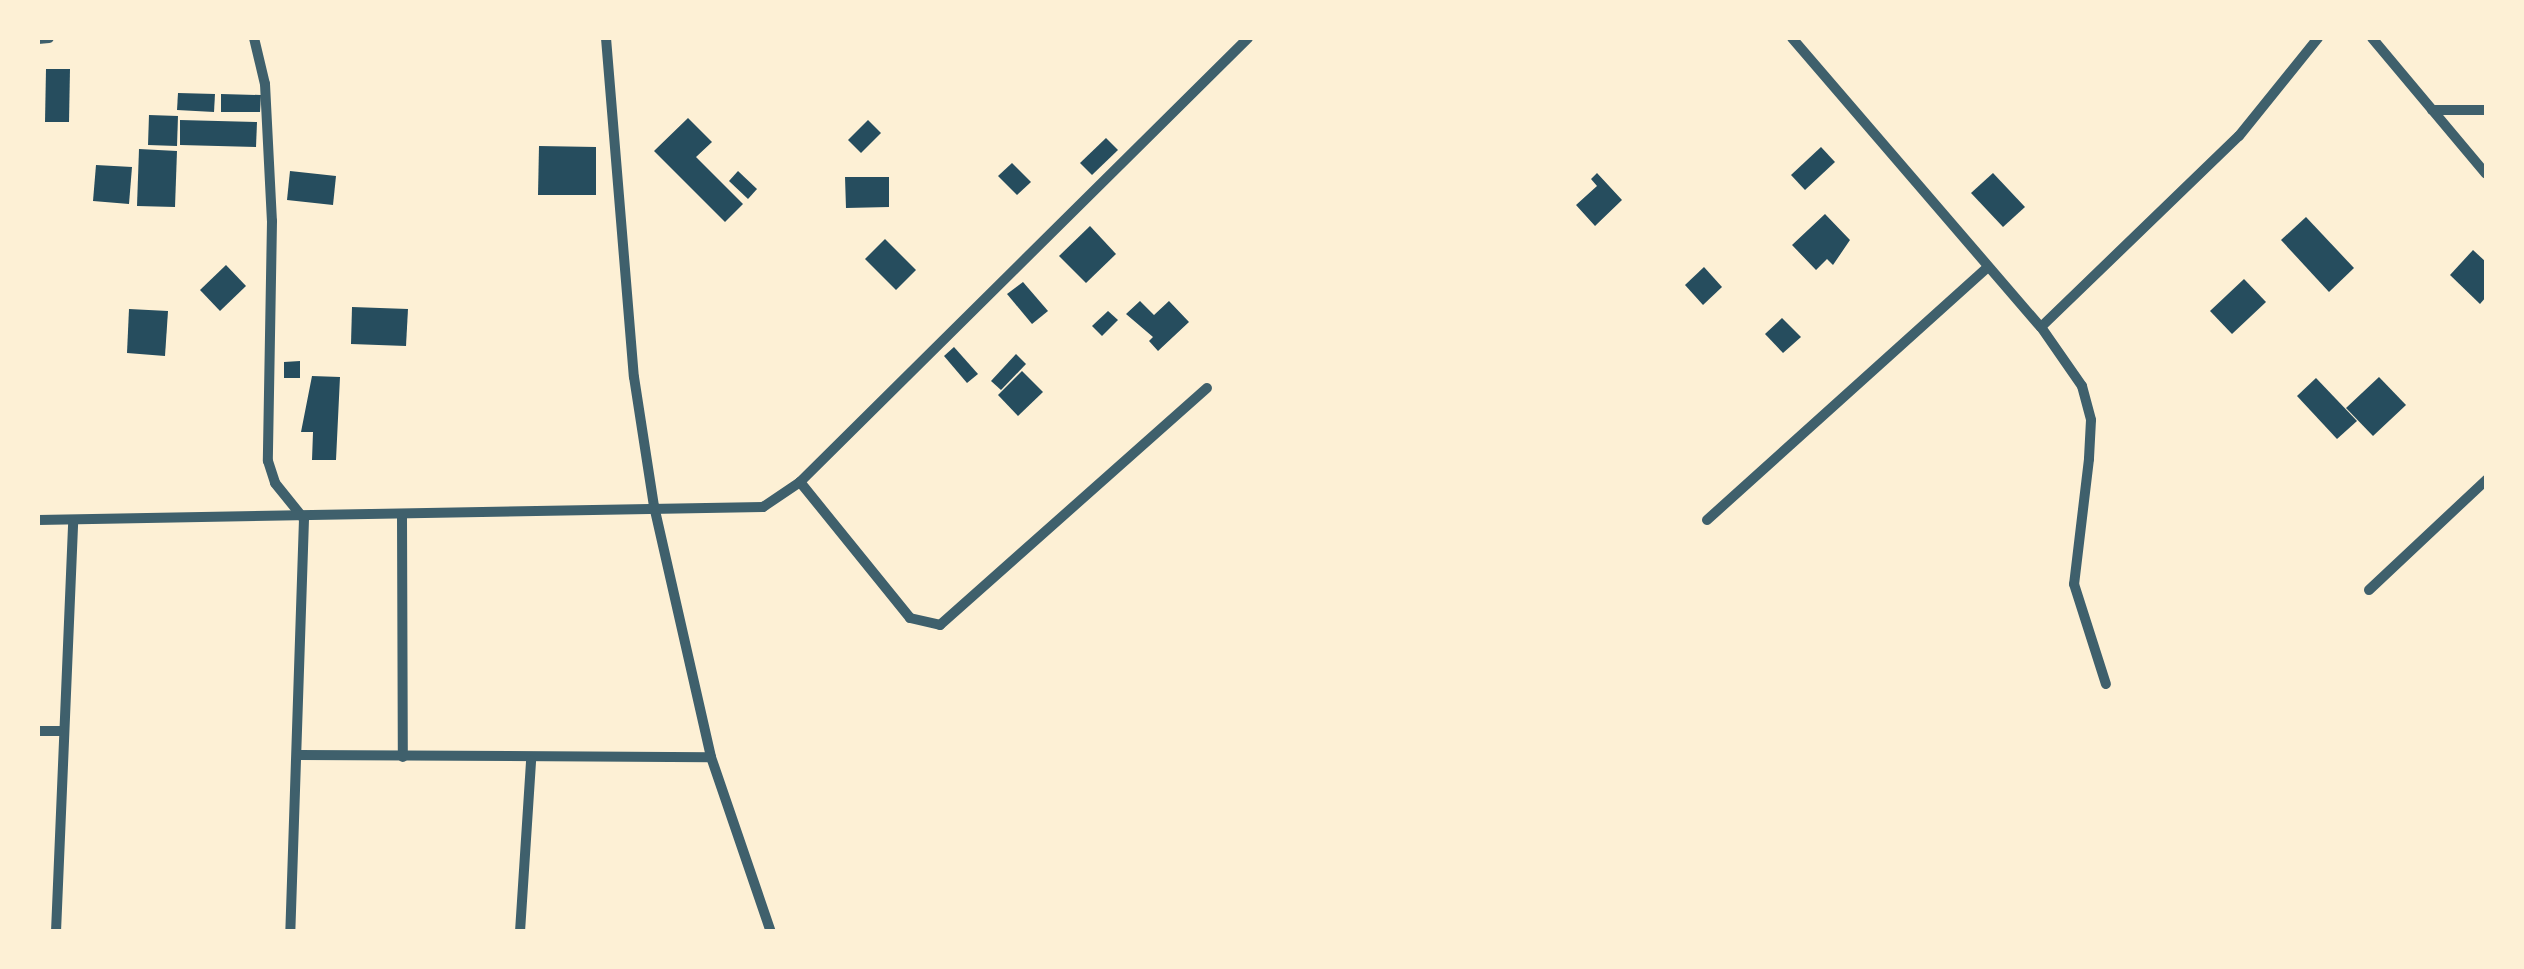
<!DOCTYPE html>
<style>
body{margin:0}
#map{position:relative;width:2524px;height:969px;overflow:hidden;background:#fdf0d5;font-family:"Source Serif 4",serif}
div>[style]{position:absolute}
.building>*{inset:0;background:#264d5e}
.minor>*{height:10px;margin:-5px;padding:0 5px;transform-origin:5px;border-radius:5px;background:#3f606c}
span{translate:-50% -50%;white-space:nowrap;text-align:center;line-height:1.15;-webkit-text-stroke:8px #fdf0d5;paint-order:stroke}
.frame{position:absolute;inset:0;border:40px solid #fdf0d5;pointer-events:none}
</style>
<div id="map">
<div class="building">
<i style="clip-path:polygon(46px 69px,70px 69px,69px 122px,45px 122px)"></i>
<i style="clip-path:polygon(178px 93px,215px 94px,214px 112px,177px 110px)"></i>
<i style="clip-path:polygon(221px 94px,261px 95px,260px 112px,221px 112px)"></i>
<i style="clip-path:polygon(149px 115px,178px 116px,177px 146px,148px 145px)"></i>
<i style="clip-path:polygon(688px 118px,712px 142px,696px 157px,743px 204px,725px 222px,654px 151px)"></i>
<i style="clip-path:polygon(180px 120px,257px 122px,256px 147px,180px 145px)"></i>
<i style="clip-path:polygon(868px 120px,881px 133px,861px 153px,848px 140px)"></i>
<i style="clip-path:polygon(1106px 138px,1118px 150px,1092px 175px,1080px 163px)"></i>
<i style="clip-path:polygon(539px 146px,596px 147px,596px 195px,538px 195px)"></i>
<i style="clip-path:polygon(1821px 147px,1835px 162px,1805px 190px,1791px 175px)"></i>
<i style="clip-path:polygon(139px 149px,177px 151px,175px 207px,137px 206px)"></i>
<i style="clip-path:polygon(1012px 163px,1031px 182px,1017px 195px,998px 176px)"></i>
<i style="clip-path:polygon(96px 165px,132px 167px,129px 204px,93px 201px)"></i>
<i style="clip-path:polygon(290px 171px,336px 176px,333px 205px,287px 200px)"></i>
<i style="clip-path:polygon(738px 171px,757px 189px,748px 199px,729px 181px)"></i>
<i style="clip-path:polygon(1597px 173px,1622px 200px,1595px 226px,1576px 205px,1597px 186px,1591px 179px)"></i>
<i style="clip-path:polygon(1993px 173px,2025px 207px,2003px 227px,1971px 193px)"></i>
<i style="clip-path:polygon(845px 177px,889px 177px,889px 207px,846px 208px)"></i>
<i style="clip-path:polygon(1825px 214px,1850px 240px,1833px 265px,1827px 259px,1816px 270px,1792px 245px)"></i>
<i style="clip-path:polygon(2306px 217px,2354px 268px,2329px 292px,2281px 240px)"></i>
<i style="clip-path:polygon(1090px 226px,1116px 254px,1086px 283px,1059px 256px)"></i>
<i style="clip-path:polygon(885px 239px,916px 270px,896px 290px,865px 259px)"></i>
<i style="clip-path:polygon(2473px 250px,2486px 262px,2486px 297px,2480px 304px,2450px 275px)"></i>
<i style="clip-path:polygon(226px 265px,246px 286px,220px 311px,200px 290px)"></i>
<i style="clip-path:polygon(1704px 267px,1722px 287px,1703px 305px,1685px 285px)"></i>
<i style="clip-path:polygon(2244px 279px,2266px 302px,2232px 334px,2210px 311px)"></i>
<i style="clip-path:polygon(1023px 282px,1048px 311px,1032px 324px,1007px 294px)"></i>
<i style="clip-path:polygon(1140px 301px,1154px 315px,1169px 301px,1189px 322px,1158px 351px,1149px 341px,1153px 337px,1126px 314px)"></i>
<i style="clip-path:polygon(352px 307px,408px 309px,406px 346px,351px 344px)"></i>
<i style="clip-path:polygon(129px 309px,168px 311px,165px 356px,127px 353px)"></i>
<i style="clip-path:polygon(1108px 311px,1118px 320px,1102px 336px,1092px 326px)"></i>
<i style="clip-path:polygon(1782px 318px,1801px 337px,1783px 353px,1765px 334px)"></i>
<i style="clip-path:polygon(954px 347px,978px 374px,967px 383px,944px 356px)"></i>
<i style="clip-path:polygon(1016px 354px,1026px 364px,1001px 390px,991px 381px)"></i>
<i style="clip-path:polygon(300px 361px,300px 378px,284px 378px,284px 362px)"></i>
<i style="clip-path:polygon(1022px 371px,1043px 392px,1018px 416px,998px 395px)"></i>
<i style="clip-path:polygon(312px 376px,340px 377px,336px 460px,312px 460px,313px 432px,301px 432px)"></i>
<i style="clip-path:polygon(2379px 377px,2406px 405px,2373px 436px,2346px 408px)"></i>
<i style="clip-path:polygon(2316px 378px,2357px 421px,2337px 439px,2297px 396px)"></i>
</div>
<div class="minor">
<i style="left:254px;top:38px;width:47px;rotate:76.6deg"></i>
<i style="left:265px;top:84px;width:137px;rotate:87.1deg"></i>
<i style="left:272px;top:221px;width:240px;rotate:91deg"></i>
<i style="left:268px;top:461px;width:23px;rotate:72deg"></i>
<i style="left:275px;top:483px;width:46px;rotate:51.1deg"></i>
<i style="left:304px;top:519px;width:413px;rotate:91.9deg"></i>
<i style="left:606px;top:38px;width:340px;rotate:85.3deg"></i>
<i style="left:634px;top:377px;width:131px;rotate:81.2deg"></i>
<i style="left:654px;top:506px;width:257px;rotate:77.2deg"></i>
<i style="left:711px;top:757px;width:185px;rotate:71.1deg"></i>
<i style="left:1792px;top:38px;width:381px;rotate:49.3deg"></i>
<i style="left:2041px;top:327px;width:72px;rotate:55.2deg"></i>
<i style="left:2082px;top:386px;width:35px;rotate:75deg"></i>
<i style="left:2091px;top:420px;width:39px;rotate:93deg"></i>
<i style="left:2089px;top:459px;width:126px;rotate:96.8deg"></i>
<i style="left:2074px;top:584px;width:105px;rotate:72.3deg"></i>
<i style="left:2372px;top:38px;width:177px;rotate:50deg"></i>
<i style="left:38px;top:39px;width:11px;rotate:-5deg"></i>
<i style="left:2432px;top:110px;width:54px"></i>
<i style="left:2041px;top:327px;width:275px;rotate:-44deg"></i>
<i style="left:2239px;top:136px;width:126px;rotate:-51.1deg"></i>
<i style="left:800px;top:482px;width:175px;rotate:51deg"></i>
<i style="left:910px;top:618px;width:31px;rotate:13deg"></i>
<i style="left:940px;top:625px;width:357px;rotate:-41.6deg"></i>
<i style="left:402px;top:517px;width:240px;rotate:89.8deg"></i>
<i style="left:38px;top:520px;width:725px;rotate:-1.03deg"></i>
<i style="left:763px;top:507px;width:45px;rotate:-34deg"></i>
<i style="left:800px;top:482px;width:631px;rotate:-44.74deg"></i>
<i style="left:1707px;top:520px;width:375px;rotate:-42deg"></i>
<i style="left:2369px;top:590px;width:161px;rotate:-43.2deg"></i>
<i style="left:38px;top:731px;width:26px"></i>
<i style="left:300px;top:755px;width:411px;rotate:0.3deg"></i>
<i style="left:56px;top:932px;width:410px;rotate:-87.6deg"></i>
<i style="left:520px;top:932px;width:172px;rotate:-86.3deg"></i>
</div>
<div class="frame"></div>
</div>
